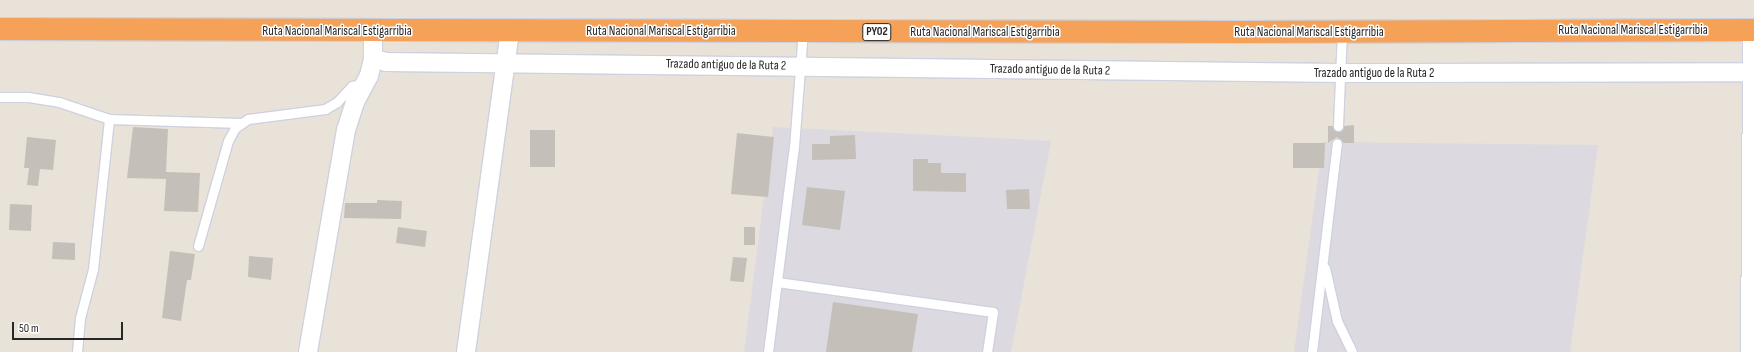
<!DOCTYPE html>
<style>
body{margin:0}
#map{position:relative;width:1754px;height:352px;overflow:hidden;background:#e9e2d8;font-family:"Sofia Sans Condensed",sans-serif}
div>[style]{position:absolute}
.industrial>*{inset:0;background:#dcd9e1}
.building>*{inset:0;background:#c4bfb8}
.roads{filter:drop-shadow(1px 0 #ced1df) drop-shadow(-1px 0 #ced1df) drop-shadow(0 1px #ced1df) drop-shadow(0 -1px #ced1df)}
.lane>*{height:9px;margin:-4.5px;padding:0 4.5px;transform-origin:4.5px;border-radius:4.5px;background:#fff}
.street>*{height:18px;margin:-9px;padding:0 9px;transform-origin:9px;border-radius:9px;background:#fff}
.highway>*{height:22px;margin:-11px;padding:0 11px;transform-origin:11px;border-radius:11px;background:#f5a157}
span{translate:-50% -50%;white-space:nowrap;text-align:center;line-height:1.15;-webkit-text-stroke:3px #fff;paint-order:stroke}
.shield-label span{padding:1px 3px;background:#fff;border:1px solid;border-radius:3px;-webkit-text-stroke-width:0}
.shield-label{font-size:12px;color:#272727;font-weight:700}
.street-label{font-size:13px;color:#272727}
.scale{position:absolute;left:12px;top:322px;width:111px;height:18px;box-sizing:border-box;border:2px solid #272727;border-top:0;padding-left:5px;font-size:12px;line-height:14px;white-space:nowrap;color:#272727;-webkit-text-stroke:3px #fff;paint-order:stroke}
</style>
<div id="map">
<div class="industrial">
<i style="clip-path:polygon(773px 127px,1051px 141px,1011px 352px,744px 352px)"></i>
<i style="clip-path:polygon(1323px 142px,1598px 145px,1570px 352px,1294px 352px)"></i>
</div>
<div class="building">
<i style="clip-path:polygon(1354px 125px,1354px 143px,1343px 143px,1337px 137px,1328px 143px,1328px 126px,1332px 126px,1338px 132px,1344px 126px)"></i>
<i style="clip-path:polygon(133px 127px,168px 129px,166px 172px,200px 173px,198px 212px,164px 211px,166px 179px,127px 178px)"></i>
<i style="clip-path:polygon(530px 130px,555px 130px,555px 167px,530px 167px)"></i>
<i style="clip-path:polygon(737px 133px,774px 137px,768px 197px,731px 194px)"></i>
<i style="clip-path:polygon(855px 135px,856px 159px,812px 160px,812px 144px,830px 144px,830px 136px)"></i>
<i style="clip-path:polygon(27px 137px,56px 140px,53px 170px,40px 169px,38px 186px,27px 185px,29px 168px,24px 168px)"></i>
<i style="clip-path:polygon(1293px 143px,1325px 143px,1324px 168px,1293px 168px)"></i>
<i style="clip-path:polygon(913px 159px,928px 159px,928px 163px,941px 163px,941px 173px,966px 173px,966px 192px,913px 191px)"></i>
<i style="clip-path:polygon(807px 187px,845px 191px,840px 230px,802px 225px)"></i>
<i style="clip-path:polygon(1029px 189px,1030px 209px,1007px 209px,1006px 190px)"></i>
<i style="clip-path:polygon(377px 200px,402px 201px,401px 219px,344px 218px,345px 203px,377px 203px)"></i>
<i style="clip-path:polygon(10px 204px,32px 205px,31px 231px,9px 230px)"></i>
<i style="clip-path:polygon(398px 227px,427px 231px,425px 247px,396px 243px)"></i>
<i style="clip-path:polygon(744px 227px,755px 227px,755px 245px,744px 245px)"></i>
<i style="clip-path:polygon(53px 242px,75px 243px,75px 260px,52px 259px)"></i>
<i style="clip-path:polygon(170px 251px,195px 254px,191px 280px,187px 280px,181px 321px,162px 318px)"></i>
<i style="clip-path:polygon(249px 256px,273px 258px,271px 280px,248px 277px)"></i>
<i style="clip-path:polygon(733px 257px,747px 258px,744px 282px,730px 281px)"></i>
<i style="clip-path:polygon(833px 302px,918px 314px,912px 352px,826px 352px)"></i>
</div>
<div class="roads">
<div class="lane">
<i style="left:0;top:97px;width:28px"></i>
<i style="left:28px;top:97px;width:31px;rotate:9deg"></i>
<i style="left:59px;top:102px;width:53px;rotate:18.8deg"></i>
<i style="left:109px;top:119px;width:132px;rotate:1.7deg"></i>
<i style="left:1338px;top:126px;width:94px;rotate:-87.6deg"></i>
<i style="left:198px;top:246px;width:109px;rotate:-74.1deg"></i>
<i style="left:228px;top:141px;width:15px;rotate:-62deg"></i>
<i style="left:235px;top:128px;width:16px;rotate:-35deg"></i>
<i style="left:248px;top:119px;width:78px;rotate:-7.4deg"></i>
<i style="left:325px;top:109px;width:14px;rotate:-30deg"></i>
<i style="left:337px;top:102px;width:22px;rotate:-47deg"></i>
<i style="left:352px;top:86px;width:13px;rotate:-13deg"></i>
<i style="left:1325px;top:268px;width:54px;rotate:77.2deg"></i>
<i style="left:1337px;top:321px;width:34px;rotate:64deg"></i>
<i style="left:777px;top:282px;width:218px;rotate:7.9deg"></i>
<i style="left:993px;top:312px;width:40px;rotate:98.5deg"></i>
<i style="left:77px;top:352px;width:34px;rotate:-85deg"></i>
<i style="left:80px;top:318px;width:51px;rotate:-75.1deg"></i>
<i style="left:93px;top:269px;width:151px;rotate:-83.9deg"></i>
<i style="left:768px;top:352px;width:207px;rotate:-82.8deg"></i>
<i style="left:794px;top:147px;width:116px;rotate:-85.6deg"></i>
<i style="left:1312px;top:352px;width:210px;rotate:-83.2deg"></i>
</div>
<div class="street">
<i style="left:373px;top:31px;width:27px;rotate:90deg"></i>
<i style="left:373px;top:58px;width:14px;rotate:17deg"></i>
<i style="left:386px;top:62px;width:954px;rotate:0.66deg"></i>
<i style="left:1340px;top:73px;width:414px;rotate:-0.1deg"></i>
<i style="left:308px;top:352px;width:225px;rotate:-80.3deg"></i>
<i style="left:346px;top:130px;width:29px;rotate:-72deg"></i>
<i style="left:355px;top:102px;width:30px;rotate:-62deg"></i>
<i style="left:369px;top:76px;width:18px;rotate:-77deg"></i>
<i style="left:466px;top:352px;width:324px;rotate:-82.2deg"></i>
<i style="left:1750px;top:352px;width:322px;rotate:-89.6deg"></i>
</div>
<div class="highway">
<i style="left:0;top:29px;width:1241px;rotate:0.14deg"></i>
<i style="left:1241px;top:32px;width:513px;rotate:-0.22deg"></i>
</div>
</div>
<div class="shield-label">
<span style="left:877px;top:32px">PY02</span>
</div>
<div class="street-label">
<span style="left:1633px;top:30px">Ruta Nacional Mariscal Estigarribia</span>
<span style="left:337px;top:31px">Ruta Nacional Mariscal Estigarribia</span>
<span style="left:661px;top:31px">Ruta Nacional Mariscal Estigarribia</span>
<span style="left:985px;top:32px">Ruta Nacional Mariscal Estigarribia</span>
<span style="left:1309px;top:32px">Ruta Nacional Mariscal Estigarribia</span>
<span style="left:726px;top:65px;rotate:1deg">Trazado antiguo de la Ruta 2</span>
<span style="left:1050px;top:70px;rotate:1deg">Trazado antiguo de la Ruta 2</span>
<span style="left:1374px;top:73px">Trazado antiguo de la Ruta 2</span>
</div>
<div class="scale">50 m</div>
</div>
